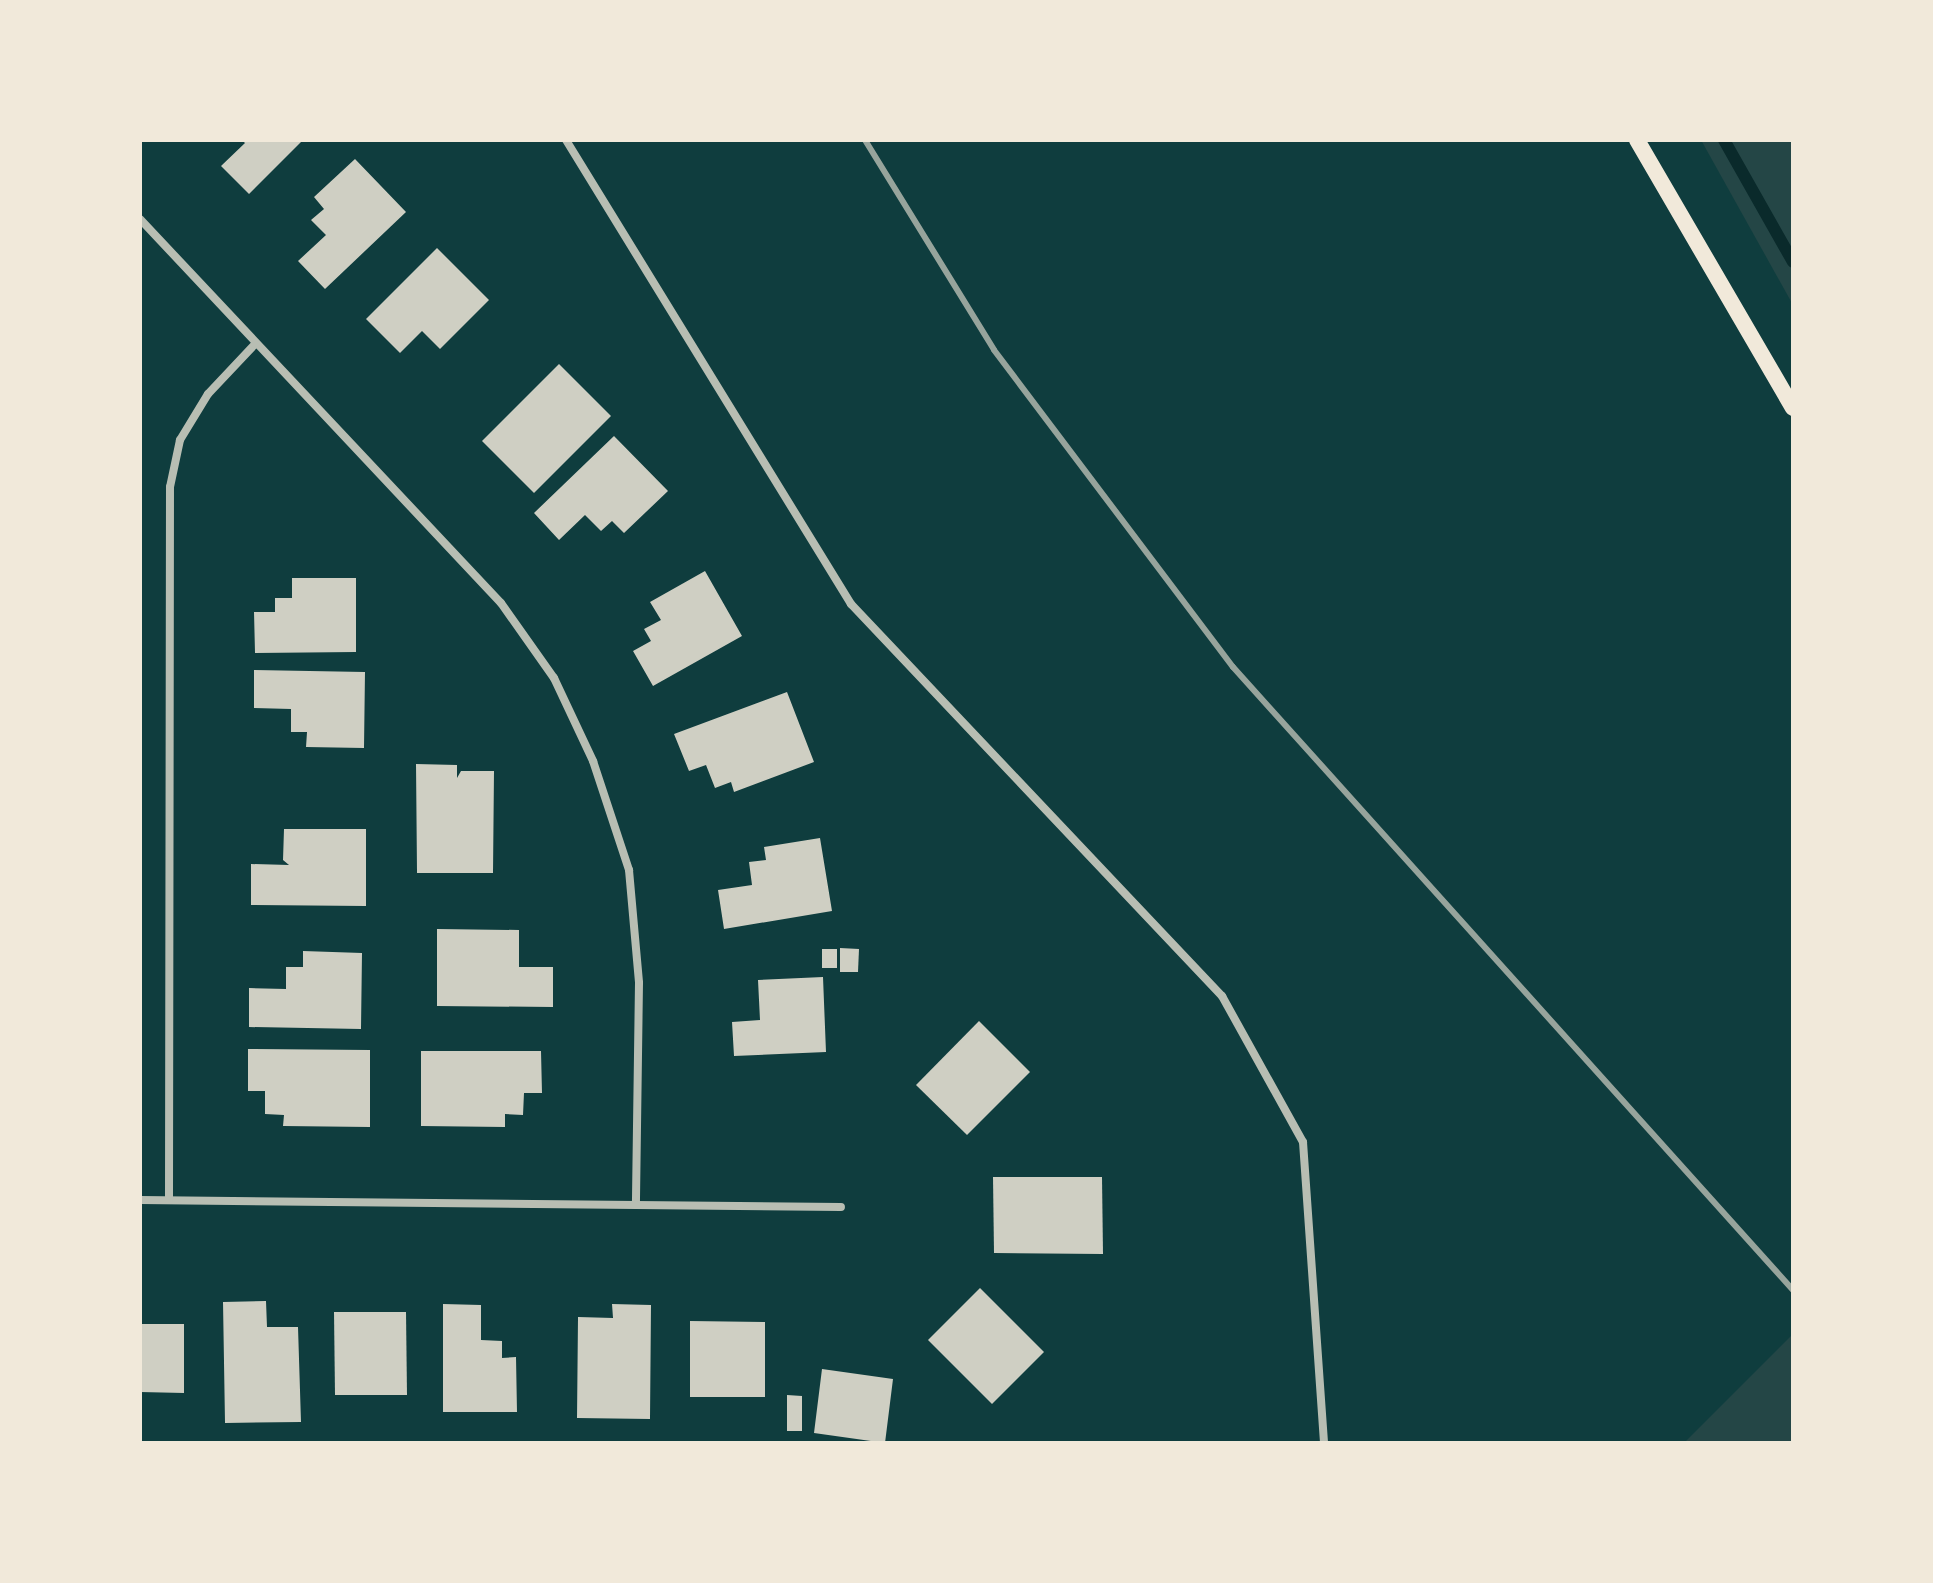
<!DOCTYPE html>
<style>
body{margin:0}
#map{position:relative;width:1933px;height:1583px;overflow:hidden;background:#0f3d3e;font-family:"Exo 2",sans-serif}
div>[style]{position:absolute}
.green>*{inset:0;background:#244646}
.stream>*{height:12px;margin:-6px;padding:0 6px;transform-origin:6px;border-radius:6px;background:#0a2a2b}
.building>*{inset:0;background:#cfcfc3}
.minor>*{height:8px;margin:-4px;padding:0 4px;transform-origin:4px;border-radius:4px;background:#b8beb3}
.secondary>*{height:16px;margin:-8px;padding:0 8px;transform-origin:8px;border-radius:8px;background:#f1e9da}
.rail>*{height:6px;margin:-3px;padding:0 3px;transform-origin:3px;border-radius:3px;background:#97a49c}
span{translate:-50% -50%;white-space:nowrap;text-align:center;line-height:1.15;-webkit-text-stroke:7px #f1e9da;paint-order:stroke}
.frame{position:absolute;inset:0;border:142px solid #f1e9da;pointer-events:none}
</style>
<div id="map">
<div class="green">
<i style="clip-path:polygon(1701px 140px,1793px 140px,1793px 305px)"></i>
<i style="clip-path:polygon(1793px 1334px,1793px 1443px,1684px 1443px)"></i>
</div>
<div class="stream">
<i style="left:1724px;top:140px;width:140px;rotate:60.5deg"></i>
</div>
<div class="building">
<i style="clip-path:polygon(242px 140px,303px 140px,249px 194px,221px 166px,245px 143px)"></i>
<i style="clip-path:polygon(355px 159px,406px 212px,325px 289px,298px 261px,326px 235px,311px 220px,324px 209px,314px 197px)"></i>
<i style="clip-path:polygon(437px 248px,489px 300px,440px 349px,422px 331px,400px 353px,366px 319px)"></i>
<i style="clip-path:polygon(559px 364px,611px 416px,534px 493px,482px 441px)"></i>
<i style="clip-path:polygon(614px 436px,668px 491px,624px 533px,612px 521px,601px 531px,585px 515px,559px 540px,534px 513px)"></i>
<i style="clip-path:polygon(705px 571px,742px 636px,653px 686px,633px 651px,651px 641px,644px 629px,661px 620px,650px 602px)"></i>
<i style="clip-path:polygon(292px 578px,356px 578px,356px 652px,255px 653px,254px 612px,275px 612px,275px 598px,292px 598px)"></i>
<i style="clip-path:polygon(254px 670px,365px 672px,364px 748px,306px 747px,307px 732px,291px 732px,291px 709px,254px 708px)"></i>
<i style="clip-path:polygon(787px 692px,814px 762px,734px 792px,731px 782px,715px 788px,706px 765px,689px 771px,674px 734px)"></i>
<i style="clip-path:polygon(416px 764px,457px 765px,457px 778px,461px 771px,494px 771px,493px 873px,417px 873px)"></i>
<i style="clip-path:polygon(284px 829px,366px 829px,366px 906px,251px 905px,251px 864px,289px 865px,283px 860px)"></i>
<i style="clip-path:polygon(820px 838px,832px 911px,724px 929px,718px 890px,752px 885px,749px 862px,766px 860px,764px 847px)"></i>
<i style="clip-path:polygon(437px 929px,519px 930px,519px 967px,553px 967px,553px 1007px,437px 1006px)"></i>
<i style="clip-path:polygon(840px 948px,859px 949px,858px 972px,840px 972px)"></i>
<i style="clip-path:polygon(822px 949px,837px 949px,837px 968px,822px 968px)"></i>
<i style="clip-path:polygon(303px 951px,362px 953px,361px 1029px,249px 1027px,249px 988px,286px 989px,286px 967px,303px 967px)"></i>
<i style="clip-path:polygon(823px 977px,826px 1052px,734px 1056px,732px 1022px,760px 1020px,758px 980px)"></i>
<i style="clip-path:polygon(979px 1021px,1030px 1072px,967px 1135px,916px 1085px)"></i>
<i style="clip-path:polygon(248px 1049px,370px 1050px,370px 1127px,283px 1126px,284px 1115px,265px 1114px,265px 1091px,248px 1091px)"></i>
<i style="clip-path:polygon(421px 1051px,541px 1051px,542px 1093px,524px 1093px,523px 1115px,505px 1114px,505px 1127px,421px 1126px)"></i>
<i style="clip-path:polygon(993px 1177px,1102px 1177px,1103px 1254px,994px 1253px)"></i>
<i style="clip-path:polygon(980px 1288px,1044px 1352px,992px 1404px,928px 1340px)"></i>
<i style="clip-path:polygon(266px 1301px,267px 1327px,298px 1327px,301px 1422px,225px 1423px,223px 1302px)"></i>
<i style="clip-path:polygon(443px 1304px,481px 1305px,481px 1340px,502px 1341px,502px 1358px,516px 1357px,517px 1412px,443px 1412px)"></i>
<i style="clip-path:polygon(612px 1304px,651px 1305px,650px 1419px,577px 1418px,578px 1317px,613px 1318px)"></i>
<i style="clip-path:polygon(334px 1312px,406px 1312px,407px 1395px,335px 1395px)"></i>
<i style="clip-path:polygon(690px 1321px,765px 1322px,765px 1397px,690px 1397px)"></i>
<i style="clip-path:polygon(140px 1324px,184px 1324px,184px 1393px,140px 1392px)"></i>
<i style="clip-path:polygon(822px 1369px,893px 1379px,885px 1443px,814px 1433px)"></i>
<i style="clip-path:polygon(787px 1395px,802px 1396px,802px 1431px,787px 1431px)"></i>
</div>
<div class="minor">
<i style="left:566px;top:140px;width:545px;rotate:58.44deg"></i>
<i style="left:851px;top:604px;width:540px;rotate:46.58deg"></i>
<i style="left:1222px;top:996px;width:167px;rotate:61deg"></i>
<i style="left:1303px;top:1142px;width:302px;rotate:86deg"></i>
<i style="left:140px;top:219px;width:527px;rotate:46.77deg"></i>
<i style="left:501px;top:603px;width:92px;rotate:54.8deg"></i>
<i style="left:554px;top:678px;width:92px;rotate:64.8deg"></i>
<i style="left:593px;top:761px;width:115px;rotate:71.7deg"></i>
<i style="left:629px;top:870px;width:113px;rotate:84.9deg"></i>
<i style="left:639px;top:983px;width:222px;rotate:90.8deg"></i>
<i style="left:140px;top:1200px;width:701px;rotate:0.57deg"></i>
<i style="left:169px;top:1200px;width:713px;rotate:-89.92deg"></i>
<i style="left:170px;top:487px;width:48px;rotate:-78deg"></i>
<i style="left:180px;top:440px;width:54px;rotate:-58.7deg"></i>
<i style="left:208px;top:394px;width:70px;rotate:-46.7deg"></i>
</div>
<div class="secondary">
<i style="left:1637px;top:140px;width:310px;rotate:59.8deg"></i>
</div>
<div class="rail">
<i style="left:865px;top:140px;width:246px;rotate:58.4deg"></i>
<i style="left:994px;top:350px;width:397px;rotate:53deg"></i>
<i style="left:1233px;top:667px;width:838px;rotate:48.05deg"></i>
</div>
<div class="frame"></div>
</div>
